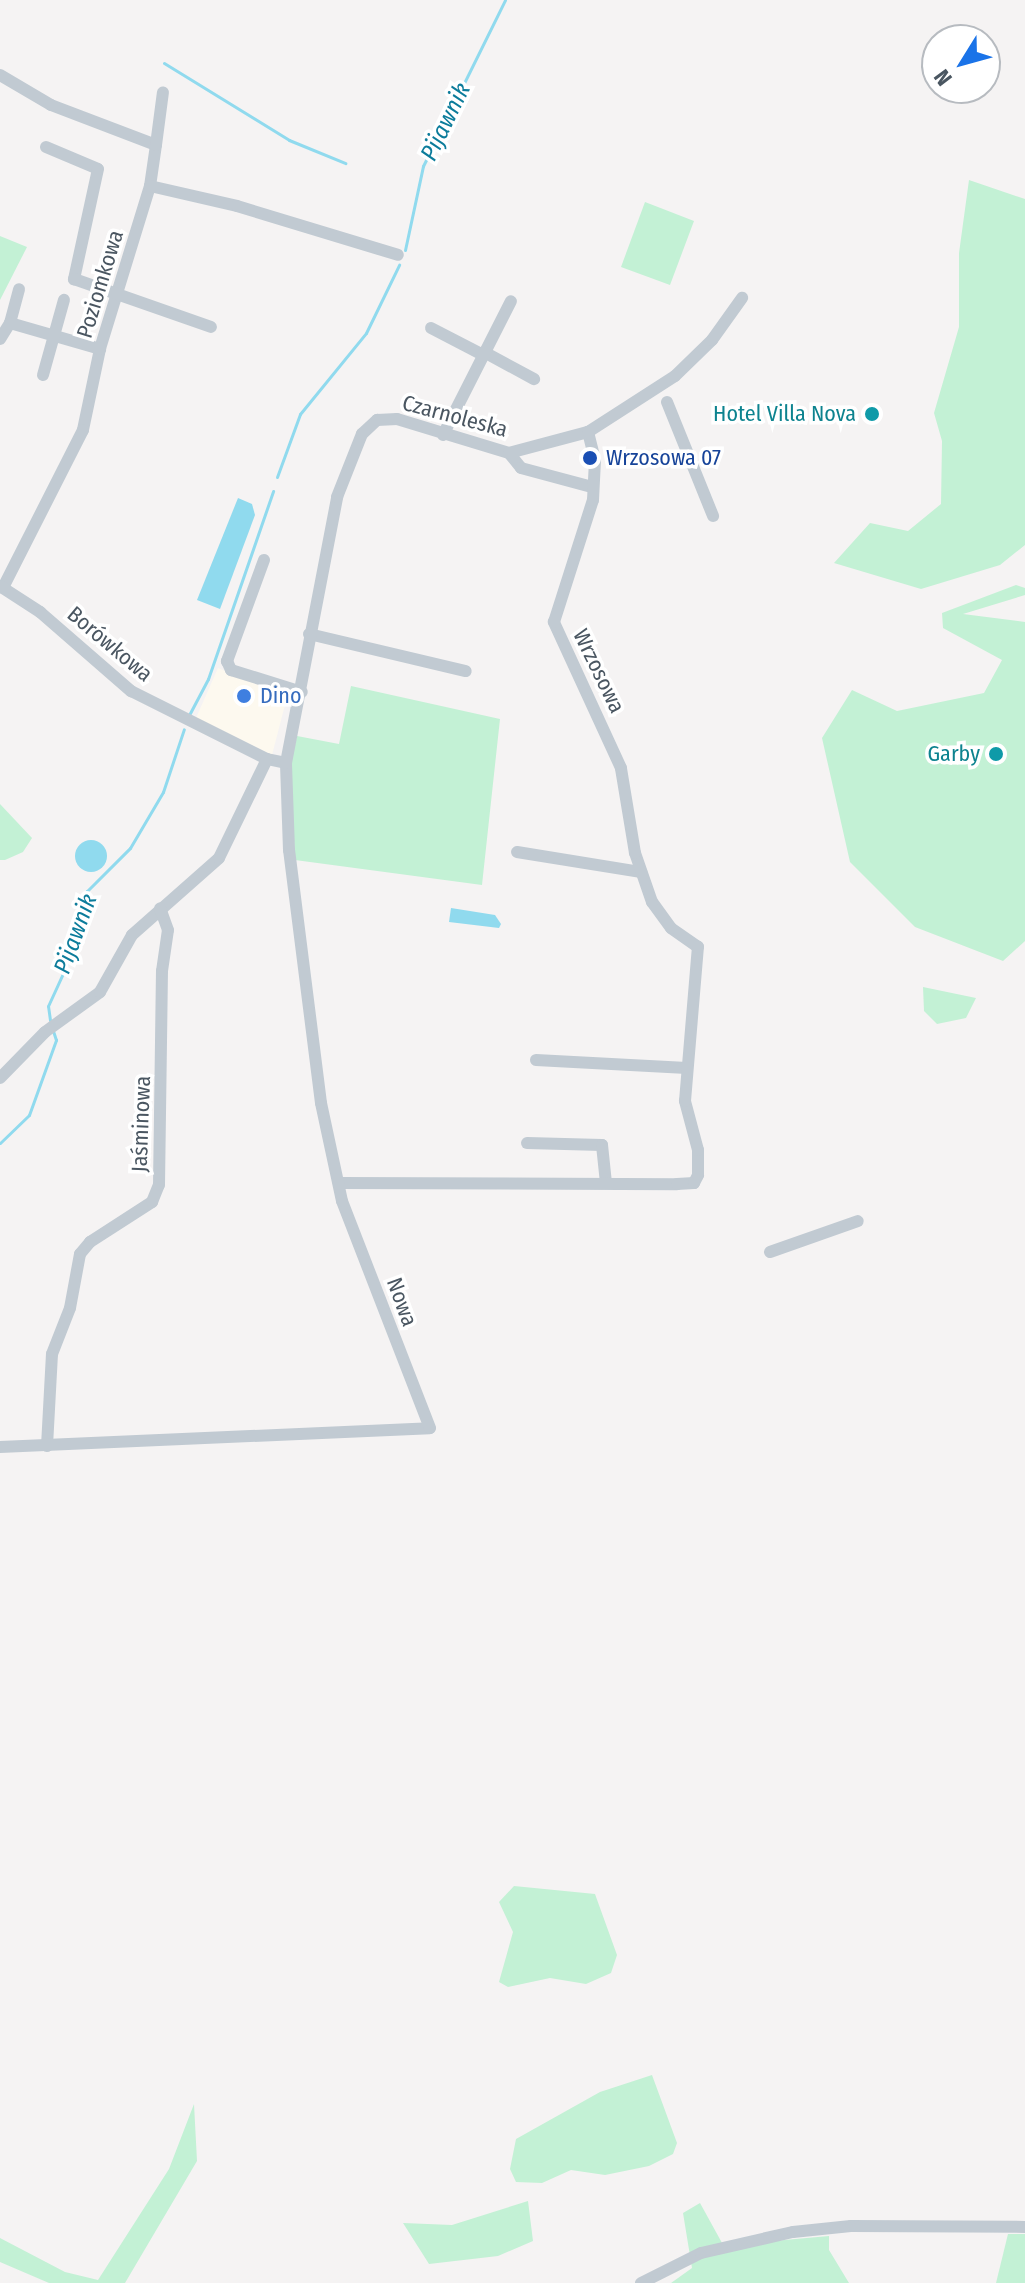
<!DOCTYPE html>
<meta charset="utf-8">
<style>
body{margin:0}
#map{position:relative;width:1025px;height:2283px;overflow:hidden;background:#f5f3f3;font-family:"Fira Sans Condensed",sans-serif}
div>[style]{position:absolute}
.commercial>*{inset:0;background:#fdf9ef}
.green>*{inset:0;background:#c3f1d5}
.water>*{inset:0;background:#90daee}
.round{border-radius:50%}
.stream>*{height:3px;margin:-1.5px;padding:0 1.5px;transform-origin:1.5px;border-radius:1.5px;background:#90daee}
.minor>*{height:12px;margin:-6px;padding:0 6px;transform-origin:6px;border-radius:6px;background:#c1cad2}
.dots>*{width:22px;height:22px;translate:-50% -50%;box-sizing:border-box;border:4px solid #fff;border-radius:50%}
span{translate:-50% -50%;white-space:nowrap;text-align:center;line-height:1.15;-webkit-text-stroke:7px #fff;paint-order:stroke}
.street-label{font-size:22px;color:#4a5661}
.culture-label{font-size:22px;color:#0d838f}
.right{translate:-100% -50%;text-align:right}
.transit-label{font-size:22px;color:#164399}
.left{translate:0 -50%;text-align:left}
.shop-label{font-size:22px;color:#366cbe}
.water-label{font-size:24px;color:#0c7c9b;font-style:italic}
.north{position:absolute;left:921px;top:24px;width:80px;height:80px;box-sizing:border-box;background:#fff;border:2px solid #b7bbc0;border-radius:50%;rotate:233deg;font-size:22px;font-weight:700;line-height:32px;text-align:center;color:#4a5661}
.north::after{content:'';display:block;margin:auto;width:28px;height:36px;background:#1a73e8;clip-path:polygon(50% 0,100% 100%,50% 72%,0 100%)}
</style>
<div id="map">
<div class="commercial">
<i style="clip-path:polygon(218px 668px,287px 697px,272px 755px,196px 718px)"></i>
</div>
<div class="green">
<i style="clip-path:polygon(969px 180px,1025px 199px,1025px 545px,1000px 565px,921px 589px,834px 563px,870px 523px,908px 531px,941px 504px,942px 441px,934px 413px,959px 327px,959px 253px)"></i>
<i style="clip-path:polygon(645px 202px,694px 221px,670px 285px,621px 267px)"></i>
<i style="clip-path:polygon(0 236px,27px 247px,0 300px)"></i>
<i style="clip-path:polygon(1016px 585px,1025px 588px,1025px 595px,963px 614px,1025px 622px,1025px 941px,1003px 961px,915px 927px,850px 862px,822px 738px,852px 690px,897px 711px,984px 693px,1002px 660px,943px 628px,942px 613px)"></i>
<i style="clip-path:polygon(351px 686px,500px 719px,482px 885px,295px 860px,290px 765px,297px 736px,339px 744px)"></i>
<i style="clip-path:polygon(0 804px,32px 838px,23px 852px,5px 860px,0 860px)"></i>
<i style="clip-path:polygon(923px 987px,976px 998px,966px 1018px,937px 1024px,924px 1011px)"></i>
<i style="clip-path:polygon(514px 1886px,595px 1894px,617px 1955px,611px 1973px,586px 1984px,550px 1978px,508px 1987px,499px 1982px,513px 1932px,499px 1902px)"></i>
<i style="clip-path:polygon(652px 2075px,677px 2143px,673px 2154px,649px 2166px,605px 2175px,571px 2170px,542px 2183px,516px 2182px,510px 2169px,516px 2139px,600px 2092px)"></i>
<i style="clip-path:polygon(194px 2104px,197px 2161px,125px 2283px,49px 2283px,0 2262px,0 2238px,65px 2272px,98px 2280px,169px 2169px)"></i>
<i style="clip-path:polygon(528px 2201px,533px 2241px,498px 2256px,429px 2264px,403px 2223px,452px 2225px)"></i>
<i style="clip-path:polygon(700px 2203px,727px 2252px,761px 2242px,829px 2236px,829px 2250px,849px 2283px,671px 2283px,692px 2268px,683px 2213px)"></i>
<i style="clip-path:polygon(1008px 2234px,1025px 2234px,1025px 2283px,996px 2283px)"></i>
</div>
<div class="water">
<i style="clip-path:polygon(238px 498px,252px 504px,255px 515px,220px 609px,197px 600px)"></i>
<i class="round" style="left:75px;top:840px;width:32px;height:32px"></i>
<i style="clip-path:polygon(451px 908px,495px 915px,501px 924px,499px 928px,449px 922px)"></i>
</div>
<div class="stream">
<i style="left:164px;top:63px;width:147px;rotate:31.6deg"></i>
<i style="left:289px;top:140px;width:61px;rotate:22.3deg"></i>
<i style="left:405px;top:250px;width:86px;rotate:-77.9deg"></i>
<i style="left:423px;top:166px;width:185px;rotate:-63.7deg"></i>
<i style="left:277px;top:477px;width:67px;rotate:-69.9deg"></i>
<i style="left:300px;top:414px;width:104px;rotate:-50.8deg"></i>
<i style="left:366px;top:333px;width:76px;rotate:-64.1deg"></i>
<i style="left:189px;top:715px;width:41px;rotate:-62.2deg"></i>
<i style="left:208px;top:679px;width:199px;rotate:-70.9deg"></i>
<i style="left:50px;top:1020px;width:14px;rotate:-98deg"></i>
<i style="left:48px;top:1006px;width:89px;rotate:-65.4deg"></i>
<i style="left:85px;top:925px;width:34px;rotate:-87deg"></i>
<i style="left:87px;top:891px;width:61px;rotate:-45deg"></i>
<i style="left:130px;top:848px;width:65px;rotate:-59.5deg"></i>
<i style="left:163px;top:792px;width:66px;rotate:-71.6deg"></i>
<i style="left:0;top:1143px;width:40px;rotate:-44deg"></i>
<i style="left:29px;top:1115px;width:80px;rotate:-70.2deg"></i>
<i style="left:56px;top:1040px;width:9px;rotate:-108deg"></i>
</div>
<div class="minor">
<i style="left:0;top:75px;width:59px;rotate:30.5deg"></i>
<i style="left:51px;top:105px;width:112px;rotate:20.9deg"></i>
<i style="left:156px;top:145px;width:41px;rotate:98.3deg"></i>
<i style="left:150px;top:186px;width:170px;rotate:107.1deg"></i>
<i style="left:100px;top:349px;width:83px;rotate:101.9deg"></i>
<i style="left:83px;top:430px;width:177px;rotate:116.9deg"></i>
<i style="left:156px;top:145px;width:53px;rotate:-82.5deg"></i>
<i style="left:46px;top:147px;width:56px;rotate:22.9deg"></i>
<i style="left:98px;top:169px;width:113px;rotate:102.3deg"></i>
<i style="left:74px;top:279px;width:145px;rotate:19.3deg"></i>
<i style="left:150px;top:186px;width:89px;rotate:12.9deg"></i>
<i style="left:237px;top:206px;width:168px;rotate:16.9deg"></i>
<i style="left:10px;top:323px;width:35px;rotate:-75deg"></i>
<i style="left:431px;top:328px;width:59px;rotate:27.4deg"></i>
<i style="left:0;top:339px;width:19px;rotate:-58deg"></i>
<i style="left:10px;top:323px;width:94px;rotate:16.1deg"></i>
<i style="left:484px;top:352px;width:57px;rotate:28.4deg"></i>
<i style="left:43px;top:375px;width:78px;rotate:-74.4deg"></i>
<i style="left:667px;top:402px;width:123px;rotate:68deg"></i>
<i style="left:443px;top:435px;width:150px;rotate:-63.1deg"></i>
<i style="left:509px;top:453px;width:19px;rotate:51deg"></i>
<i style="left:521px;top:468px;width:73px;rotate:15deg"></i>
<i style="left:264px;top:560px;width:108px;rotate:110.1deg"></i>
<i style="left:227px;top:661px;width:10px;rotate:66deg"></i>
<i style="left:231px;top:670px;width:74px;rotate:17.2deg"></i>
<i style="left:0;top:586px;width:48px;rotate:33deg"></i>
<i style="left:40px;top:612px;width:121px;rotate:41deg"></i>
<i style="left:131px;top:691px;width:152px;rotate:26.6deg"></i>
<i style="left:267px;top:759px;width:19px;rotate:12deg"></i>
<i style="left:309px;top:634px;width:161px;rotate:13.3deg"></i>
<i style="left:517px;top:852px;width:126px;rotate:9.2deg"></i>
<i style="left:536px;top:1060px;width:151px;rotate:3deg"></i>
<i style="left:0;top:1078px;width:64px;rotate:-45.6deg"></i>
<i style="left:45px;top:1032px;width:68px;rotate:-36deg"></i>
<i style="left:100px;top:992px;width:65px;rotate:-60.7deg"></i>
<i style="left:132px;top:935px;width:116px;rotate:-41.5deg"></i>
<i style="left:219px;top:858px;width:110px;rotate:-64.1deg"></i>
<i style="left:527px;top:1143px;width:75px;rotate:1.5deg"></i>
<i style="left:602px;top:1145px;width:38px;rotate:84deg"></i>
<i style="left:339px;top:1183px;width:338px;rotate:0.2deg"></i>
<i style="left:677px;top:1184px;width:17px;rotate:-3deg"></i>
<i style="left:694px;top:1183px;width:9px;rotate:-63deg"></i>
<i style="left:698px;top:1175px;width:25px;rotate:-90deg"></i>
<i style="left:698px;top:1150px;width:51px;rotate:-104.9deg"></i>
<i style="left:685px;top:1101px;width:155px;rotate:-85.2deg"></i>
<i style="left:698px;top:947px;width:33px;rotate:-145deg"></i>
<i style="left:671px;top:928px;width:32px;rotate:-126deg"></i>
<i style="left:652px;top:902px;width:52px;rotate:-109.1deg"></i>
<i style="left:635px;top:853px;width:86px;rotate:-99.4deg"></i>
<i style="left:621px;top:768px;width:161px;rotate:-114.7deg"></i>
<i style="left:554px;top:622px;width:128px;rotate:-72.3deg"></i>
<i style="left:593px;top:500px;width:40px;rotate:-87.1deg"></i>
<i style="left:595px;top:460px;width:29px;rotate:-104deg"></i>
<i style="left:770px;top:1252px;width:93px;rotate:-19.4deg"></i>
<i style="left:47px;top:1446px;width:92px;rotate:-86.9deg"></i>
<i style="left:52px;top:1354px;width:49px;rotate:-68.6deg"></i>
<i style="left:70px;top:1308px;width:55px;rotate:-79.5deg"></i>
<i style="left:80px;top:1254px;width:16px;rotate:-50deg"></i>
<i style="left:90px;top:1242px;width:74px;rotate:-32.8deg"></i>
<i style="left:152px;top:1202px;width:18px;rotate:-68deg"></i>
<i style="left:159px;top:1185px;width:214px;rotate:-89.2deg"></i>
<i style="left:162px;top:971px;width:41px;rotate:-81.7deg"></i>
<i style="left:168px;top:930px;width:23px;rotate:-110deg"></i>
<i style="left:0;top:1447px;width:430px;rotate:-2.5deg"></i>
<i style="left:430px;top:1428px;width:243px;rotate:-111.2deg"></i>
<i style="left:342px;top:1201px;width:100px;rotate:-102.1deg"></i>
<i style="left:321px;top:1103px;width:255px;rotate:-97.2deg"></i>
<i style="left:289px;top:850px;width:87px;rotate:-92deg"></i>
<i style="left:286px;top:763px;width:271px;rotate:-79.1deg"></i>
<i style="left:337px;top:497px;width:68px;rotate:-68.4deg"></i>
<i style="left:362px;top:434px;width:21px;rotate:-43deg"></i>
<i style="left:377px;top:420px;width:20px;rotate:-3deg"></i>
<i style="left:397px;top:419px;width:117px;rotate:16.9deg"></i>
<i style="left:509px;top:453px;width:82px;rotate:-14.9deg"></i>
<i style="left:588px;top:432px;width:103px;rotate:-32.8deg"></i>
<i style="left:675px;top:376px;width:52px;rotate:-44.2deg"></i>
<i style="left:712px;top:340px;width:52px;rotate:-54.5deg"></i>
<i style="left:641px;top:2283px;width:67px;rotate:-26.6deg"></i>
<i style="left:701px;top:2253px;width:94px;rotate:-12.9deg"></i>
<i style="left:793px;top:2232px;width:58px;rotate:-5.9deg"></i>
<i style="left:851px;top:2226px;width:174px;rotate:0.3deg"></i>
</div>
<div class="dots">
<i style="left:872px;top:414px;background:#0f9aa8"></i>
<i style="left:590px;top:458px;background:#1a4fb4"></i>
<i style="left:244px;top:696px;background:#3f7fe0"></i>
<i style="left:996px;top:754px;background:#0f9aa8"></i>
</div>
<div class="street-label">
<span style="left:100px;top:284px;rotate:-73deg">Poziomkowa</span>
<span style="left:455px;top:416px;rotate:15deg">Czarnoleska</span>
<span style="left:110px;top:644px;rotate:40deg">Borówkowa</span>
<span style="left:599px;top:671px;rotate:64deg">Wrzosowa</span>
<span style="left:141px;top:1124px;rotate:-88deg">Jaśminowa</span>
<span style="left:402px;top:1302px;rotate:70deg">Nowa</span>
</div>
<div class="culture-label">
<span class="right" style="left:856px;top:414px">Hotel Villa Nova</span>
<span class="right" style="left:980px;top:754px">Garby</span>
</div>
<div class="transit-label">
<span class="left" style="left:606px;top:458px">Wrzosowa 07</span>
</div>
<div class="shop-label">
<span class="left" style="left:260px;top:696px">Dino</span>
</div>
<div class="water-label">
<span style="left:446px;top:122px;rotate:-64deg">Pijawnik</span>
<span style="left:76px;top:934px;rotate:-70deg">Pijawnik</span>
</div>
<div class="north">N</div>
</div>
